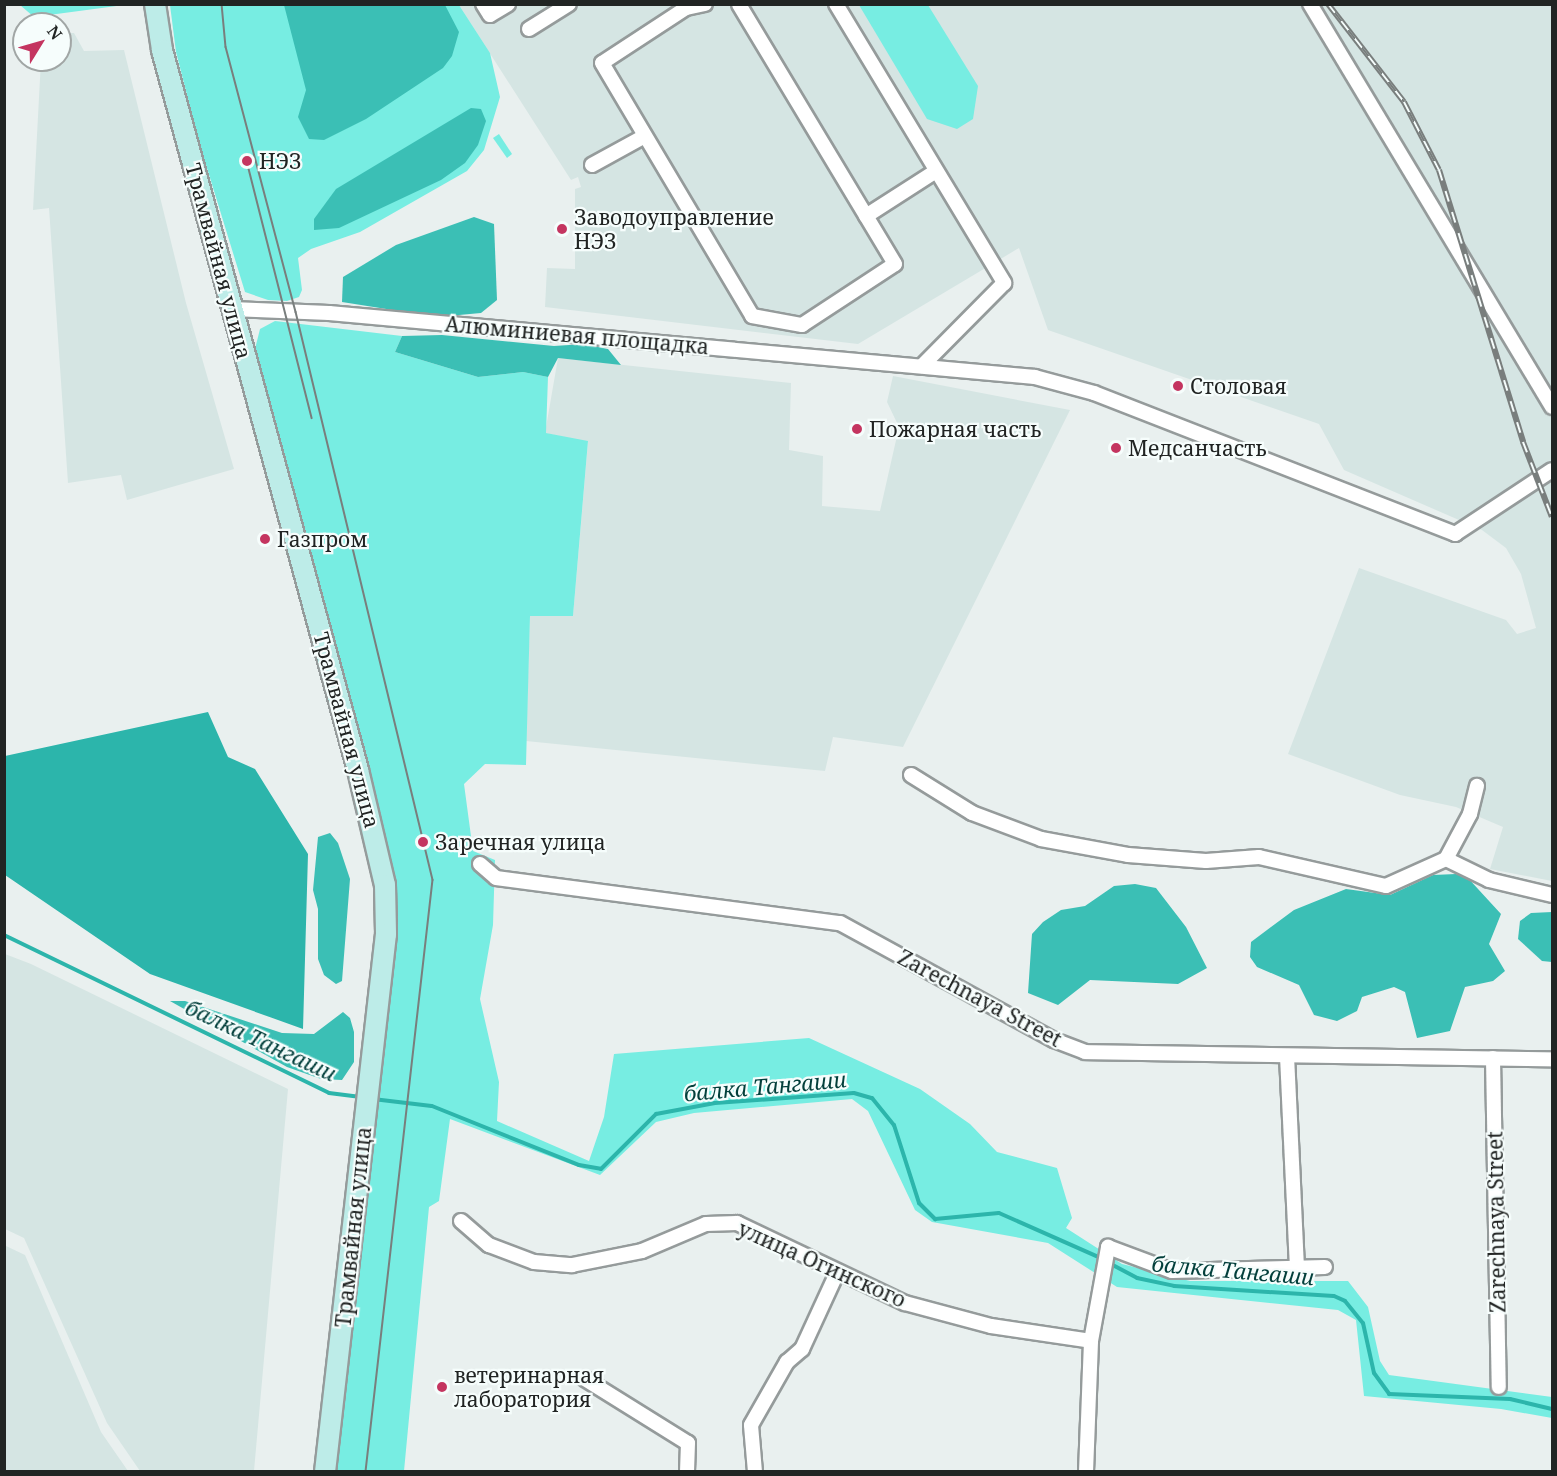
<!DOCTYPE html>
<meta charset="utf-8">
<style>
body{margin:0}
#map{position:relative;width:1557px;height:1476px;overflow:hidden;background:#e9f0ef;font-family:"Noto Serif",serif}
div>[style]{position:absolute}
.built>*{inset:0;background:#d5e5e3}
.green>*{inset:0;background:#77ede2}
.forest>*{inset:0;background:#3bbfb5}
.water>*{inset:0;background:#2cb5ab}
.stream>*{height:4px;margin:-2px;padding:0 2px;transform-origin:2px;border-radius:2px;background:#2cb5ab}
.roads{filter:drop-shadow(2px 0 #959b9b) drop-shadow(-2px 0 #959b9b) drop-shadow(0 2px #959b9b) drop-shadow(0 -2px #959b9b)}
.street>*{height:14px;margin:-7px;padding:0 7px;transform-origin:7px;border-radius:7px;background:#fff}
.secondary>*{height:20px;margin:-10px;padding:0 10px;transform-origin:10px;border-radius:10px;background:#bdece8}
.tram>*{height:1.5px;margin:-0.75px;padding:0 0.75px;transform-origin:0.75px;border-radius:0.75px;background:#797e7d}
.rail>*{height:6px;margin-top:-3px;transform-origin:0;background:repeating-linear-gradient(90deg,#f6fdfc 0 11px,#797e7d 0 22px);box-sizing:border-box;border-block:2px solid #797e7d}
.dots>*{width:16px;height:16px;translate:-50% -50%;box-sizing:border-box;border:3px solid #f6fdfc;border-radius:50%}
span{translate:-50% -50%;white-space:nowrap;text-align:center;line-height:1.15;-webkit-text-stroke:4.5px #f6fdfc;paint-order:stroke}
.poi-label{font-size:21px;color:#212423}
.left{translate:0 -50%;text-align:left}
.street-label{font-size:21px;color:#212423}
.water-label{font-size:22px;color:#023f3b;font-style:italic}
.frame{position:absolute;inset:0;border:6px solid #212423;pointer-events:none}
.north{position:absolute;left:12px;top:12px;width:60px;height:60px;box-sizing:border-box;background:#f6fdfc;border:2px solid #a1a6a5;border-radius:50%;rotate:53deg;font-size:16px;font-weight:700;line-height:24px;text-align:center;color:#212423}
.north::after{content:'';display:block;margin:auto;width:21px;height:27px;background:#c43560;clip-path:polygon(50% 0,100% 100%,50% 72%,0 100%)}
</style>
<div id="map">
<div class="built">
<i style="clip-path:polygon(459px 5px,1552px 5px,1552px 881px,1490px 869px,1503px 827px,1456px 807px,1400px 795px,1288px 754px,1359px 568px,1506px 620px,1517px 634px,1536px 628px,1521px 574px,1506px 548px,1482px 530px,1344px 470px,1319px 424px,1048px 330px,1019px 248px,858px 344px,545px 307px,547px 268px,575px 269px,575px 189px,581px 187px,578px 177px,571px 180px)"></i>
<i style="clip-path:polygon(60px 33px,74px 33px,84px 51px,124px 50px,186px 303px,234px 469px,127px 500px,121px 475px,68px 483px,49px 208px,33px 210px,41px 60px,60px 60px)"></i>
<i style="clip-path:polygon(558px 358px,791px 383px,789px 450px,823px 456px,822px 506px,880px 511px,899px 427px,887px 402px,893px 376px,1070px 410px,903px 747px,833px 737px,825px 771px,526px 741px,530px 615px,573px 616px,588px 442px,545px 433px)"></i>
<i style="clip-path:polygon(5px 954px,31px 964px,288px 1089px,254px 1471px,140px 1471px,107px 1423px,24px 1238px,5px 1229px)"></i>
<i style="clip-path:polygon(6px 1246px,25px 1255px,101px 1432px,128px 1471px,5px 1471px)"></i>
</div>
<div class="green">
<i style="clip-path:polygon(20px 5px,124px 5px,34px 17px)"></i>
<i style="clip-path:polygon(170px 5px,459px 5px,490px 53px,500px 97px,484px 150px,467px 171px,360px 232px,311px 249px,298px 258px,302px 290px,299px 297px,287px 301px,268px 300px,245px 292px,199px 142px,176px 52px)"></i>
<i style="clip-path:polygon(859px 5px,928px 5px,978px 86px,973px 119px,957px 129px,927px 119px)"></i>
<i style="clip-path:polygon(499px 134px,512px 154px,507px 158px,493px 138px)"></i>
<i style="clip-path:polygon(275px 321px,402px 336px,395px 352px,478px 377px,523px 372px,548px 377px,546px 433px,588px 441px,573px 616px,530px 616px,526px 765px,485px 764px,464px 784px,473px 851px,495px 860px,493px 925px,480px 999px,499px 1082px,497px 1121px,589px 1161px,604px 1117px,614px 1054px,809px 1038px,920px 1089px,970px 1124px,997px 1152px,1057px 1168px,1072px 1218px,1066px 1228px,1122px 1264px,1190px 1281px,1348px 1281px,1368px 1307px,1380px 1361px,1389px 1375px,1552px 1397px,1552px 1418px,1501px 1409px,1364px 1396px,1356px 1320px,1338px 1310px,1117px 1287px,1048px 1243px,932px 1222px,915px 1210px,868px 1111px,852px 1099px,694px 1113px,656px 1122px,600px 1175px,450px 1119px,439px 1201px,429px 1207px,404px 1471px,333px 1471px,393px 883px,255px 349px,260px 329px)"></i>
</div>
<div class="forest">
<i style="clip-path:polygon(284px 5px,445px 5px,459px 32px,452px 56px,443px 68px,366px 119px,324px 140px,309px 139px,298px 117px,306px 90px)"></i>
<i style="clip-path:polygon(471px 108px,481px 109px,486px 121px,478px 145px,465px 163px,441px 180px,339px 228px,314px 230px,314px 219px,336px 189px)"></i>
<i style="clip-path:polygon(474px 217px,494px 224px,497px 300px,481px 313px,437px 317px,342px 302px,343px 277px,396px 245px)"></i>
<i style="clip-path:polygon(442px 335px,554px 346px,584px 344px,608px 349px,621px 365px,558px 358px,548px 377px,523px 372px,478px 377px,395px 352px,402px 336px)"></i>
<i style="clip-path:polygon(330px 833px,338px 843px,350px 879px,342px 981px,336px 984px,324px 975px,318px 959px,318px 909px,313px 890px,318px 837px)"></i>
<i style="clip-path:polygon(1456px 874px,1467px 877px,1501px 914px,1489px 944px,1505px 971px,1493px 981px,1465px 987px,1450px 1031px,1417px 1038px,1405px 992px,1394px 987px,1362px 997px,1357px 1011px,1337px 1021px,1314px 1015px,1299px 985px,1257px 967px,1250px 957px,1251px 942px,1294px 910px,1346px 889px,1390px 895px,1433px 875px)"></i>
<i style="clip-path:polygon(1135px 884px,1156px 888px,1186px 927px,1207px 968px,1178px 984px,1090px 980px,1058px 1005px,1028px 993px,1032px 934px,1043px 922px,1061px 910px,1085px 906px,1114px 886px)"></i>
<i style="clip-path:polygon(1552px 912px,1552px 962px,1542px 961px,1518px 939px,1520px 921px,1531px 913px)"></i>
<i style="clip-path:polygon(170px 1001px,185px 1001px,282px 1033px,314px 1034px,343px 1012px,350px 1018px,354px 1032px,354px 1062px,342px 1080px,321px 1079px,287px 1067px)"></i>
</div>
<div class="water">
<i style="clip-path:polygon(208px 712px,228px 757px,255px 769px,308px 854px,303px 1029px,150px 974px,5px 875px,5px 756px)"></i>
</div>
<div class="stream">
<i style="left:4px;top:935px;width:361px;rotate:25.9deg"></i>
<i style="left:329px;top:1093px;width:34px;rotate:7deg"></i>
<i style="left:373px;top:1099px;width:59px;rotate:6.8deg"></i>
<i style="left:432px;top:1106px;width:158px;rotate:21.9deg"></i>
<i style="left:579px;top:1165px;width:22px;rotate:10deg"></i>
<i style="left:601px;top:1169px;width:78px;rotate:-45deg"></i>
<i style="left:656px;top:1114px;width:60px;rotate:-10.6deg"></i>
<i style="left:715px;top:1103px;width:139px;rotate:-4.1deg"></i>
<i style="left:854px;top:1093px;width:19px;rotate:16deg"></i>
<i style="left:872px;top:1098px;width:35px;rotate:51deg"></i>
<i style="left:894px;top:1125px;width:82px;rotate:72.2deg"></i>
<i style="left:919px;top:1203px;width:23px;rotate:45deg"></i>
<i style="left:935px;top:1219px;width:64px;rotate:-5.4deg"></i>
<i style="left:999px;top:1213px;width:114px;rotate:23.9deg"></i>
<i style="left:1109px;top:1263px;width:32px;rotate:28deg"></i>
<i style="left:1137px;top:1278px;width:38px;rotate:12deg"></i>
<i style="left:1174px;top:1286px;width:160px;rotate:3.6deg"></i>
<i style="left:1334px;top:1296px;width:12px;rotate:24deg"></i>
<i style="left:1345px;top:1301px;width:28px;rotate:51deg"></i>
<i style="left:1363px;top:1323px;width:51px;rotate:77.6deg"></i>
<i style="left:1374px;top:1373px;width:26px;rotate:54deg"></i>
<i style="left:1389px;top:1394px;width:121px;rotate:2.4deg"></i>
<i style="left:1510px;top:1399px;width:43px;rotate:13.4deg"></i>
</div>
<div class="roads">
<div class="street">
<i style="left:483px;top:4px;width:13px;rotate:58deg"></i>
<i style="left:490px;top:15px;width:21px;rotate:-31deg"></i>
<i style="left:705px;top:4px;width:19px;rotate:168deg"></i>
<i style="left:686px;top:8px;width:100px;rotate:146.8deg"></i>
<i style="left:602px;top:63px;width:294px;rotate:59.3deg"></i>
<i style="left:752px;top:316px;width:51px;rotate:10.2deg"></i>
<i style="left:802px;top:325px;width:111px;rotate:-33.3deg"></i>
<i style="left:895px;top:264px;width:303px;rotate:-121deg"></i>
<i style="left:836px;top:4px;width:326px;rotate:58.9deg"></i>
<i style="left:1004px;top:283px;width:117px;rotate:134.7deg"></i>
<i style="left:1310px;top:4px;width:470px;rotate:59deg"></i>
<i style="left:529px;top:29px;width:47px;rotate:-32deg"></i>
<i style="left:592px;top:165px;width:60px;rotate:-28.7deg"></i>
<i style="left:866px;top:216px;width:83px;rotate:-32.7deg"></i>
<i style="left:232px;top:309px;width:97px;rotate:2.4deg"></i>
<i style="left:329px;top:313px;width:709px;rotate:5.18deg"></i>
<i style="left:1035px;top:377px;width:61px;rotate:15.2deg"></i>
<i style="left:1094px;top:393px;width:388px;rotate:21.3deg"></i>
<i style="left:1455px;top:534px;width:116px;rotate:-33.4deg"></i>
<i style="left:911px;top:775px;width:72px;rotate:31.9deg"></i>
<i style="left:972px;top:813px;width:74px;rotate:20.6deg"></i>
<i style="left:1041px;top:839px;width:88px;rotate:10.4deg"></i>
<i style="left:1128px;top:855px;width:78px;rotate:4.4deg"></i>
<i style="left:1206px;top:861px;width:53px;rotate:-4.3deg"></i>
<i style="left:1259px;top:857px;width:130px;rotate:12.9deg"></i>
<i style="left:1386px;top:886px;width:66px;rotate:-24.2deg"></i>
<i style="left:1446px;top:859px;width:48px;rotate:26deg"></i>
<i style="left:1489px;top:880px;width:65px;rotate:13.4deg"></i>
<i style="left:1446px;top:859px;width:51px;rotate:-61.9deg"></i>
<i style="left:1470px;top:814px;width:29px;rotate:-76deg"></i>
<i style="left:480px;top:864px;width:21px;rotate:41deg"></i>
<i style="left:496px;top:878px;width:347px;rotate:7.5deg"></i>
<i style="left:840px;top:923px;width:244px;rotate:28.7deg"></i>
<i style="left:1054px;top:1040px;width:33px;rotate:21deg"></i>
<i style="left:1085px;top:1052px;width:467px;rotate:0.9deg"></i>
<i style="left:1287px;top:1056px;width:212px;rotate:87.3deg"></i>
<i style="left:1493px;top:1058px;width:329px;rotate:89deg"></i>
<i style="left:461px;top:1221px;width:37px;rotate:41deg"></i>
<i style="left:489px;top:1245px;width:48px;rotate:20.7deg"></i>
<i style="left:534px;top:1262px;width:38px;rotate:5deg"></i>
<i style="left:572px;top:1265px;width:71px;rotate:-11.3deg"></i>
<i style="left:642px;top:1251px;width:69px;rotate:-22.9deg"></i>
<i style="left:706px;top:1224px;width:31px;rotate:-2deg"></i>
<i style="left:737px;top:1223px;width:186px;rotate:25.5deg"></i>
<i style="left:905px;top:1303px;width:89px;rotate:15deg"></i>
<i style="left:991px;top:1326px;width:101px;rotate:8.5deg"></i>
<i style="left:585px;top:1379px;width:121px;rotate:31.9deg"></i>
<i style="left:688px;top:1443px;width:29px;rotate:92deg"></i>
<i style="left:755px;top:1472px;width:47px;rotate:-94.9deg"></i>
<i style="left:751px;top:1425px;width:73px;rotate:-60.3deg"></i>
<i style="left:787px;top:1362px;width:20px;rotate:-41deg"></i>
<i style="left:802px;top:1349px;width:84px;rotate:-65.3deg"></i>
<i style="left:1086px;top:1472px;width:131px;rotate:-87.8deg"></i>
<i style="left:1091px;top:1341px;width:96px;rotate:-79.7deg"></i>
<i style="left:1108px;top:1247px;width:68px;rotate:20.6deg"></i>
<i style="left:1172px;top:1271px;width:153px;rotate:-1.5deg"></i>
</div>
<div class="secondary">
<i style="left:155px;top:4px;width:47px;rotate:81.3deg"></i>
<i style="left:162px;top:50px;width:746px;rotate:74.77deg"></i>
<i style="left:358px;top:770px;width:118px;rotate:76.8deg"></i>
<i style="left:385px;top:885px;width:49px;rotate:88.8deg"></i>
<i style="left:386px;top:934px;width:541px;rotate:96.47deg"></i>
</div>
</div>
<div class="tram">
<i style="left:222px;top:4px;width:43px;rotate:84.7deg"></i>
<i style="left:226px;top:47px;width:274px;rotate:75.2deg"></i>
<i style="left:296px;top:312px;width:584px;rotate:76.44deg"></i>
<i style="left:433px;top:880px;width:596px;rotate:96.46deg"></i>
<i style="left:248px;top:165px;width:261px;rotate:75.8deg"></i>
</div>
<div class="rail">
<i style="left:1328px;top:4px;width:124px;rotate:52.2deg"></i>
<i style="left:1404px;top:102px;width:76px;rotate:62.8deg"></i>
<i style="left:1439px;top:170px;width:285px;rotate:72.8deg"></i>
<i style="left:1523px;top:442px;width:80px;rotate:68.9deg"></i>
</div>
<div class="dots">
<i style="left:247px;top:161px;background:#c43560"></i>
<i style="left:562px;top:229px;background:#c43560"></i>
<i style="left:1178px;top:386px;background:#c43560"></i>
<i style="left:857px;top:429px;background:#c43560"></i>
<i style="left:1116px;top:448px;background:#c43560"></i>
<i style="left:265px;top:539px;background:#c43560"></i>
<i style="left:423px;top:842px;background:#c43560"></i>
<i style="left:442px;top:1387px;background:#c43560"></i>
</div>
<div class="poi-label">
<span class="left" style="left:259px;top:161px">НЭЗ</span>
<span class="left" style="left:574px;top:229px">Заводоуправление<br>НЭЗ</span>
<span class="left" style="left:1190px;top:386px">Столовая</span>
<span class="left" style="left:869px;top:429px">Пожарная часть</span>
<span class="left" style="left:1128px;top:448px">Медсанчасть</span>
<span class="left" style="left:277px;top:539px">Газпром</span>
<span class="left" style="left:435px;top:842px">Заречная улица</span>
<span class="left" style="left:454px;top:1387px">ветеринарная<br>лаборатория</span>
</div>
<div class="street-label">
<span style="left:219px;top:261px;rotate:75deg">Трамвайная улица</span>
<span style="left:577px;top:335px;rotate:5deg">Алюминиевая площадка</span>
<span style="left:347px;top:730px;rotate:75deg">Трамвайная улица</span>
<span style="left:980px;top:998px;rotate:28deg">Zarechnaya Street</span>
<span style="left:1496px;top:1222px;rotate:-91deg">Zarechnaya Street</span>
<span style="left:353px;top:1227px;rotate:-84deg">Трамвайная улица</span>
<span style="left:822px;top:1264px;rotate:24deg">улица Огинского</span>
</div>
<div class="water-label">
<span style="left:261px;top:1040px;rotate:25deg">балка Тангаши</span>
<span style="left:765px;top:1086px;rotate:-5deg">балка Тангаши</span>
<span style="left:1233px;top:1270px;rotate:5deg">балка Тангаши</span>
</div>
<div class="frame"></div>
<div class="north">N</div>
</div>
